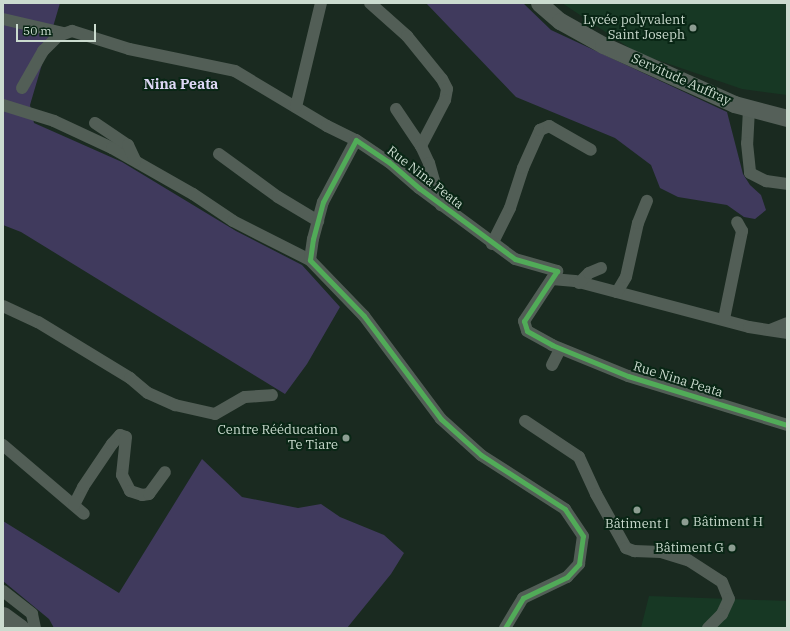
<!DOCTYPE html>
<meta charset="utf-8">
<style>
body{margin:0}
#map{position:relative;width:790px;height:631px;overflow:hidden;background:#1a2a20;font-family:"IBM Plex Serif",serif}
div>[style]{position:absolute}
.built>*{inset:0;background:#173824}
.green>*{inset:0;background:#403a5d}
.street>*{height:12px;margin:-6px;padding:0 6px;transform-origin:6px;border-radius:6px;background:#525e56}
.secondary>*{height:17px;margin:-8.5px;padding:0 8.5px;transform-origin:8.5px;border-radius:8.5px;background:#556059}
.cycleway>*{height:5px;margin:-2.5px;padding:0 2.5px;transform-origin:2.5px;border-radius:2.5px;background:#51ab58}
.dots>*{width:11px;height:11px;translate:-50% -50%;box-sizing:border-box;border:2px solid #092615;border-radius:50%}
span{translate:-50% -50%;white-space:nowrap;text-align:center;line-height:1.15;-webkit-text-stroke:4px #092615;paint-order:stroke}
.poi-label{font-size:13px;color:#cbdbcf}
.right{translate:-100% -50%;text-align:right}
.left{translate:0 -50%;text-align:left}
.street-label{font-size:13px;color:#cbdbcf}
.neighbourhood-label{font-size:14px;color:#ddd7f5;font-weight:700}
.frame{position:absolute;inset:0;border:4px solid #cbdbcf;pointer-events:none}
.scale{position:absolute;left:16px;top:24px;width:80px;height:18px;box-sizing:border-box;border:2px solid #cbdbcf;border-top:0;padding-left:5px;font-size:12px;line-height:14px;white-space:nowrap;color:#cbdbcf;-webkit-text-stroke:3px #092615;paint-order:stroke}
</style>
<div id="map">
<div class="built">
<i style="clip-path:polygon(562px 3px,787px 3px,787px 95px,742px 89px,637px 53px)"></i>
<i style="clip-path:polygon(649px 596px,787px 601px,787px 628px,641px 628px)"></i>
</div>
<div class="green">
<i style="clip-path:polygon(3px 3px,60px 3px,30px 105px,34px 123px,122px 162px,236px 231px,302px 265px,340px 307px,307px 364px,285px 394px,21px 232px,3px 225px)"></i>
<i style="clip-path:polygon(426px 3px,523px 3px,551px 30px,727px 112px,743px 174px,750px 185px,761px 195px,766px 210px,755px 219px,744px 217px,727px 205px,678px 197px,660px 188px,651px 165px,615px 138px,516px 97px)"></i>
<i style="clip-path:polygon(202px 459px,242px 497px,298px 508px,321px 504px,340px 517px,384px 535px,404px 553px,391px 574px,347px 628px,54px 628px,49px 619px,3px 581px,3px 521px,119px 593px)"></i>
</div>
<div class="street">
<i style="left:370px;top:3px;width:50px;rotate:41.7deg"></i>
<i style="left:407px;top:36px;width:55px;rotate:50.9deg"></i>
<i style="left:442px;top:79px;width:11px;rotate:63deg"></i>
<i style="left:447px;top:89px;width:11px;rotate:100deg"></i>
<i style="left:445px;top:100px;width:52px;rotate:117.6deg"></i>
<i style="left:3px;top:19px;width:62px;rotate:13.1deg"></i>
<i style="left:22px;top:88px;width:43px;rotate:-60.4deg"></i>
<i style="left:43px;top:51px;width:21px;rotate:-45deg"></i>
<i style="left:58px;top:36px;width:15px;rotate:-20deg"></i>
<i style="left:72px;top:31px;width:60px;rotate:17.5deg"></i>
<i style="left:129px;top:49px;width:108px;rotate:11.7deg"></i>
<i style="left:235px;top:71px;width:107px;rotate:30.9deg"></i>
<i style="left:327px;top:126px;width:32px;rotate:26deg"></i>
<i style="left:3px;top:105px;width:53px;rotate:17.4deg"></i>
<i style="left:54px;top:121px;width:64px;rotate:25deg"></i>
<i style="left:112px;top:148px;width:93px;rotate:29.6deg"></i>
<i style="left:193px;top:194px;width:48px;rotate:34deg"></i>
<i style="left:233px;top:221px;width:86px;rotate:26.9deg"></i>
<i style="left:296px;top:107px;width:107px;rotate:-76.5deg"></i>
<i style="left:396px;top:109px;width:45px;rotate:56deg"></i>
<i style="left:421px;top:146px;width:19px;rotate:65deg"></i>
<i style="left:429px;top:163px;width:44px;rotate:74.1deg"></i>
<i style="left:749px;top:109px;width:34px;rotate:93deg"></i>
<i style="left:747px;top:143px;width:30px;rotate:84deg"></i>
<i style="left:750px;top:173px;width:18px;rotate:27deg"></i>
<i style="left:766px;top:181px;width:21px;rotate:8deg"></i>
<i style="left:95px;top:123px;width:40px;rotate:34deg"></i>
<i style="left:128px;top:145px;width:17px;rotate:65deg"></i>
<i style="left:219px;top:154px;width:73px;rotate:36.1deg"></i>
<i style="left:278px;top:197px;width:47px;rotate:31deg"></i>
<i style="left:492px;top:244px;width:40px;rotate:-63.4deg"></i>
<i style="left:510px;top:208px;width:42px;rotate:-72deg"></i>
<i style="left:523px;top:168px;width:42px;rotate:-65.9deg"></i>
<i style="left:540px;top:130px;width:10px;rotate:-24deg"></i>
<i style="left:549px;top:126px;width:48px;rotate:29.7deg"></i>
<i style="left:552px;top:279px;width:23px;rotate:5deg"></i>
<i style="left:575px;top:281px;width:180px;rotate:14.8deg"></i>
<i style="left:749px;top:327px;width:38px;rotate:9deg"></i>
<i style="left:579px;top:283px;width:14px;rotate:-45deg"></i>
<i style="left:589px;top:273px;width:13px;rotate:-23deg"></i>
<i style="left:617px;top:292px;width:17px;rotate:-59deg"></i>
<i style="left:626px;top:277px;width:55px;rotate:-77.5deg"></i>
<i style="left:638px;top:223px;width:24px;rotate:-68deg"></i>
<i style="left:3px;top:306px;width:38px;rotate:25deg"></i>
<i style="left:38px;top:322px;width:108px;rotate:31.3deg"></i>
<i style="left:130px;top:378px;width:23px;rotate:40deg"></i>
<i style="left:148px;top:393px;width:30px;rotate:24deg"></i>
<i style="left:175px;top:405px;width:41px;rotate:12.7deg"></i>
<i style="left:215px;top:414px;width:34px;rotate:-30deg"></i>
<i style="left:245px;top:397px;width:27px;rotate:-4deg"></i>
<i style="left:724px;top:319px;width:90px;rotate:-78.4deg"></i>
<i style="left:742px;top:231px;width:10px;rotate:-119deg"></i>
<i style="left:770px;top:330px;width:18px;rotate:-22deg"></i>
<i style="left:552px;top:365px;width:18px;rotate:-63deg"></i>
<i style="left:525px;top:421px;width:65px;rotate:33.7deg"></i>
<i style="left:579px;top:457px;width:41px;rotate:65.3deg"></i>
<i style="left:596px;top:494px;width:62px;rotate:60.9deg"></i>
<i style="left:626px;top:548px;width:9px;rotate:21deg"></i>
<i style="left:634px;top:551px;width:27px;rotate:2deg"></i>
<i style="left:661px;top:552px;width:28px;rotate:17deg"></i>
<i style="left:688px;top:560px;width:40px;rotate:32.9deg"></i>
<i style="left:722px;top:582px;width:18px;rotate:68deg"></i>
<i style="left:729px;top:599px;width:17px;rotate:115deg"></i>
<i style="left:722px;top:614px;width:20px;rotate:135deg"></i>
<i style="left:3px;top:445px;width:106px;rotate:40.4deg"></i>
<i style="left:74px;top:505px;width:20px;rotate:-63deg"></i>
<i style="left:83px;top:487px;width:52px;rotate:-56deg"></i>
<i style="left:112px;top:444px;width:12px;rotate:-48deg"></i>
<i style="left:120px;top:435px;width:6px;rotate:18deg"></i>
<i style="left:126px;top:437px;width:38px;rotate:96deg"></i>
<i style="left:122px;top:475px;width:18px;rotate:63deg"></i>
<i style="left:130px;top:491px;width:13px;rotate:18deg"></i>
<i style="left:142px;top:495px;width:7px;rotate:-8deg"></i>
<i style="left:149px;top:494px;width:27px;rotate:-54deg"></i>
<i style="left:3px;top:591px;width:37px;rotate:38deg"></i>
<i style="left:32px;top:614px;width:14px;rotate:78deg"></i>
<i style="left:505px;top:628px;width:35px;rotate:-59deg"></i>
<i style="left:523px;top:598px;width:49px;rotate:-25.5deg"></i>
<i style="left:567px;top:577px;width:18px;rotate:-47deg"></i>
<i style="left:579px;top:564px;width:28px;rotate:-82deg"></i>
<i style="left:583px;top:536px;width:32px;rotate:-124deg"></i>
<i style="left:565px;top:509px;width:100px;rotate:-147.3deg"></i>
<i style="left:481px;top:455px;width:54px;rotate:-138deg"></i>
<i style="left:441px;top:419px;width:129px;rotate:-126.8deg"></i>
<i style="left:364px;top:316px;width:78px;rotate:-134deg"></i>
<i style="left:310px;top:260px;width:21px;rotate:-82deg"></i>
<i style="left:313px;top:239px;width:38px;rotate:-75deg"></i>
<i style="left:323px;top:202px;width:70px;rotate:-62deg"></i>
<i style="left:356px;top:140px;width:40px;rotate:34deg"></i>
<i style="left:389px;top:162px;width:40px;rotate:41deg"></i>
<i style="left:419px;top:188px;width:119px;rotate:36.5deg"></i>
<i style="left:515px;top:259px;width:44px;rotate:15.9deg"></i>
<i style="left:557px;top:271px;width:60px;rotate:123.4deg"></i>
<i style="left:524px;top:321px;width:10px;rotate:73deg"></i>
<i style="left:527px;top:331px;width:29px;rotate:29deg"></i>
<i style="left:552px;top:345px;width:82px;rotate:22.2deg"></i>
<i style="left:628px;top:376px;width:166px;rotate:17.1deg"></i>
</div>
<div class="secondary">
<i style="left:539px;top:3px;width:28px;rotate:41deg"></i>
<i style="left:560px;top:21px;width:49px;rotate:29.2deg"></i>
<i style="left:603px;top:45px;width:144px;rotate:24.2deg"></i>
<i style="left:734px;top:104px;width:55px;rotate:14.8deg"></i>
<i style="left:3px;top:615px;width:22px;rotate:36deg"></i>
</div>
<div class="cycleway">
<i style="left:505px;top:628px;width:35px;rotate:-59deg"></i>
<i style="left:523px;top:598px;width:49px;rotate:-25.5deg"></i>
<i style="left:567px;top:577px;width:18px;rotate:-47deg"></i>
<i style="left:579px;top:564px;width:28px;rotate:-82deg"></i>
<i style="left:583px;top:536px;width:32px;rotate:-124deg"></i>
<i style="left:565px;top:509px;width:100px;rotate:-147.3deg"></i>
<i style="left:481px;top:455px;width:54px;rotate:-138deg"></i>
<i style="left:441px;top:419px;width:129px;rotate:-126.8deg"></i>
<i style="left:364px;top:316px;width:78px;rotate:-134deg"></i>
<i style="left:310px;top:260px;width:21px;rotate:-82deg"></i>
<i style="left:313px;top:239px;width:38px;rotate:-75deg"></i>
<i style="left:323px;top:202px;width:70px;rotate:-62deg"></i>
<i style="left:356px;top:140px;width:40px;rotate:34deg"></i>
<i style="left:389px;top:162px;width:40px;rotate:41deg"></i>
<i style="left:419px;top:188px;width:119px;rotate:36.5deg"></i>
<i style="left:515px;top:259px;width:44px;rotate:15.9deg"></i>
<i style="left:557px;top:271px;width:60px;rotate:123.4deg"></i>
<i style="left:524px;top:321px;width:10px;rotate:73deg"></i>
<i style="left:527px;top:331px;width:29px;rotate:29deg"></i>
<i style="left:552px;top:345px;width:82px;rotate:22.2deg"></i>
<i style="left:628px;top:376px;width:166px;rotate:17.1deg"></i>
</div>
<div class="dots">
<i style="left:693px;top:28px;background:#8d9d92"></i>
<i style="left:346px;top:438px;background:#8d9d92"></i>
<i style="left:637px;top:510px;background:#8d9d92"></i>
<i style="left:685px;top:522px;background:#8d9d92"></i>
<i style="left:732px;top:548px;background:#8d9d92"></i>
</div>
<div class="poi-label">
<span class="right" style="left:685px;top:28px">Lycée polyvalent<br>Saint Joseph</span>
<span class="right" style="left:338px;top:438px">Centre Rééducation<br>Te Tiare</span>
<span class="left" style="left:693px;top:522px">Bâtiment H</span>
<span style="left:637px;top:524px">Bâtiment I</span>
<span class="right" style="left:724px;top:548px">Bâtiment G</span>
</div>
<div class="street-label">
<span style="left:681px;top:80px;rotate:24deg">Servitude Auffray</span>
<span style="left:425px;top:178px;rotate:38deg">Rue Nina Peata</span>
<span style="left:678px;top:380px;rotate:17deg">Rue Nina Peata</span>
</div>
<div class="neighbourhood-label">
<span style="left:181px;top:84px">Nina Peata</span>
</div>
<div class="frame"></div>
<div class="scale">50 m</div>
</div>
